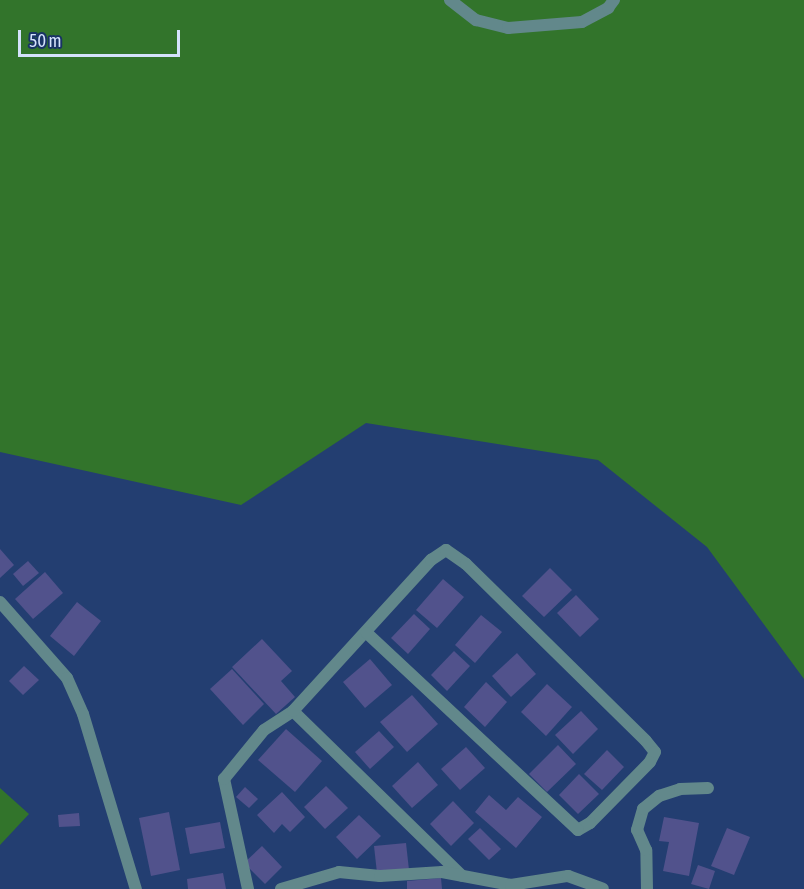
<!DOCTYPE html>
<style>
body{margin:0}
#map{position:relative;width:804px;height:889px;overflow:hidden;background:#233e71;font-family:"Asap Condensed",sans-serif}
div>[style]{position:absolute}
.green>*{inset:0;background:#32742b}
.building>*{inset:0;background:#51528c}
.street>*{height:12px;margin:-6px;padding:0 6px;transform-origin:6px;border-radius:6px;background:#62888b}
span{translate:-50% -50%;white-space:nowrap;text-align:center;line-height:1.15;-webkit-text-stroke:6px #193365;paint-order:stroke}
.scale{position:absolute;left:18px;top:30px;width:162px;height:27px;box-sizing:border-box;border:3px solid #d4e2fb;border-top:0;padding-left:8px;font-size:18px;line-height:21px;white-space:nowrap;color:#d4e2fb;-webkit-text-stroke:4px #193365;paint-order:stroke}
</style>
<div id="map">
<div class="green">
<i style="clip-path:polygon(0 0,804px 0,804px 679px,707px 547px,598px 460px,366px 423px,241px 505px,0 452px)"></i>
<i style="clip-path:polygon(0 788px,29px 814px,0 845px)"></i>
</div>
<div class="building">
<i style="clip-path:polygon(0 549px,14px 565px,0 578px)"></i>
<i style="clip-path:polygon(28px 561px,39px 573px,23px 586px,13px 574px)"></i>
<i style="clip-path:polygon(550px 568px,572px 590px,544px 617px,522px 596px)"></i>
<i style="clip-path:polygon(45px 572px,63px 593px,33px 619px,15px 599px)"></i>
<i style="clip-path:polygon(443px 579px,464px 597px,437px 628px,416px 610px)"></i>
<i style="clip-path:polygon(576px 595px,599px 619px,580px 637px,557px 613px)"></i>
<i style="clip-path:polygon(77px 602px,101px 621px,74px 656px,50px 636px)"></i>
<i style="clip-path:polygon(414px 614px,430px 629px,408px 654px,391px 638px)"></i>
<i style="clip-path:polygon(481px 615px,502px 632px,475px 663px,455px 645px)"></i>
<i style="clip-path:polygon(262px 639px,292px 671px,281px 681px,295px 697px,276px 714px,232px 667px)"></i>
<i style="clip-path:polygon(454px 651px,470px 666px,447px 691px,431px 675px)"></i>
<i style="clip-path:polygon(517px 653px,536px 674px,511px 697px,492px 676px)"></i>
<i style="clip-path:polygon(370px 659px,392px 685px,365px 708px,343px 682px)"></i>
<i style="clip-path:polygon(24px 666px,39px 680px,23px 695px,9px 681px)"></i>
<i style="clip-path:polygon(232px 669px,264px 704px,243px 725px,210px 689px)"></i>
<i style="clip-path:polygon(486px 682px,507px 702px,485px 727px,464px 707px)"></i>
<i style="clip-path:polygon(547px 684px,572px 707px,546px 736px,521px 712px)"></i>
<i style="clip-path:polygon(412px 695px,438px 724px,407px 752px,380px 722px)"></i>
<i style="clip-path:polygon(581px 711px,598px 729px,573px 754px,555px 735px)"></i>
<i style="clip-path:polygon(286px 729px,322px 761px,295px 792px,258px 760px)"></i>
<i style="clip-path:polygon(379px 731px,394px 747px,370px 769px,355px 752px)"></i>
<i style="clip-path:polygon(558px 745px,576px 764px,547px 792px,529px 774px)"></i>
<i style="clip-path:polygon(466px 747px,485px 768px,460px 790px,441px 769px)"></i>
<i style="clip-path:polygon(607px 750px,624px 767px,602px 790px,584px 774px)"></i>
<i style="clip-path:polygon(418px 762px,438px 785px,412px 808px,392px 786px)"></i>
<i style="clip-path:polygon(579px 774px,599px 794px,578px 814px,559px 795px)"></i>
<i style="clip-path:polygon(326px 786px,348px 808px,325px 829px,304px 807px)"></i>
<i style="clip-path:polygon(245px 787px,258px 799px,249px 808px,236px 797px)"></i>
<i style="clip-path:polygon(282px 792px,305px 817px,290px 832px,282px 824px,274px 833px,257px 815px)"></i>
<i style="clip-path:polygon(489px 795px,506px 810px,518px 797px,542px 817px,516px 848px,475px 812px)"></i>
<i style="clip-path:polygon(453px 801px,474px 823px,451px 846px,430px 824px)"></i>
<i style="clip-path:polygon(169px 812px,180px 870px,151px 876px,139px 818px)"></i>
<i style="clip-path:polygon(79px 813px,80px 826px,59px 827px,58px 815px)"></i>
<i style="clip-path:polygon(359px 815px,381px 836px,357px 859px,336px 837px)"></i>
<i style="clip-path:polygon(664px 817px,699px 823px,689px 876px,663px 871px,669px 842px,659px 841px)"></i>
<i style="clip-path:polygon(220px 822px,225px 848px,190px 854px,185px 828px)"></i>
<i style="clip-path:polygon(480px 828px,501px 849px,489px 860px,468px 839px)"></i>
<i style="clip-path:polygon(727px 828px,750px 837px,734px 875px,711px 866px)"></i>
<i style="clip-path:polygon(406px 843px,409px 870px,377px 873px,374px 846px)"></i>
<i style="clip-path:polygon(262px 846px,282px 867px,265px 884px,244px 863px)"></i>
<i style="clip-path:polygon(698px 865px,715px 871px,709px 889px,691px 884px)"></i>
<i style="clip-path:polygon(223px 873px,226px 889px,188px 889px,187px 879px)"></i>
<i style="clip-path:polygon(441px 878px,442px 889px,407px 889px,407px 881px)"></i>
</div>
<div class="street">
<i style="left:450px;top:0;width:33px;rotate:38deg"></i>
<i style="left:476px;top:20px;width:33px;rotate:14deg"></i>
<i style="left:508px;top:28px;width:74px;rotate:-4.6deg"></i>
<i style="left:582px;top:22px;width:30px;rotate:-28deg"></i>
<i style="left:608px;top:8px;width:10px;rotate:-53deg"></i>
<i style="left:0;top:602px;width:101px;rotate:48.6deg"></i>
<i style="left:67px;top:678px;width:39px;rotate:66deg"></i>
<i style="left:83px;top:714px;width:183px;rotate:73.2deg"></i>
<i style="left:293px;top:711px;width:236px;rotate:44.3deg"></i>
<i style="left:248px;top:889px;width:113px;rotate:-102.3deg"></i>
<i style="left:224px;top:779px;width:63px;rotate:-50.8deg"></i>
<i style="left:264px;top:730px;width:35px;rotate:-33deg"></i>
<i style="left:293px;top:711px;width:205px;rotate:-47.6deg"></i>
<i style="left:431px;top:560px;width:18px;rotate:-34deg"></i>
<i style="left:446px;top:550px;width:24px;rotate:35deg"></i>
<i style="left:466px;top:564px;width:252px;rotate:44.5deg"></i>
<i style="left:646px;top:741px;width:14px;rotate:51deg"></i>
<i style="left:655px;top:752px;width:11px;rotate:117deg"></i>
<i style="left:650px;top:762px;width:86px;rotate:134.5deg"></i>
<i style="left:590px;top:823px;width:14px;rotate:150deg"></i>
<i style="left:578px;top:830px;width:289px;rotate:-137deg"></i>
<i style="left:281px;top:889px;width:60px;rotate:-16.3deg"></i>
<i style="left:339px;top:872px;width:41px;rotate:5.6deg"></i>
<i style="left:380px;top:876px;width:62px;rotate:-3.7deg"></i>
<i style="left:442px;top:872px;width:70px;rotate:10.7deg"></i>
<i style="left:511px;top:885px;width:58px;rotate:-9deg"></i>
<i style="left:568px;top:876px;width:37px;rotate:20deg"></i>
<i style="left:647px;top:889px;width:39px;rotate:-91deg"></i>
<i style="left:646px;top:850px;width:22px;rotate:-114deg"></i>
<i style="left:637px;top:830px;width:22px;rotate:-74deg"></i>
<i style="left:643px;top:809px;width:21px;rotate:-39deg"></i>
<i style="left:659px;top:796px;width:22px;rotate:-18deg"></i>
<i style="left:680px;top:789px;width:28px;rotate:-2deg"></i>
</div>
<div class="scale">50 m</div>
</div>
